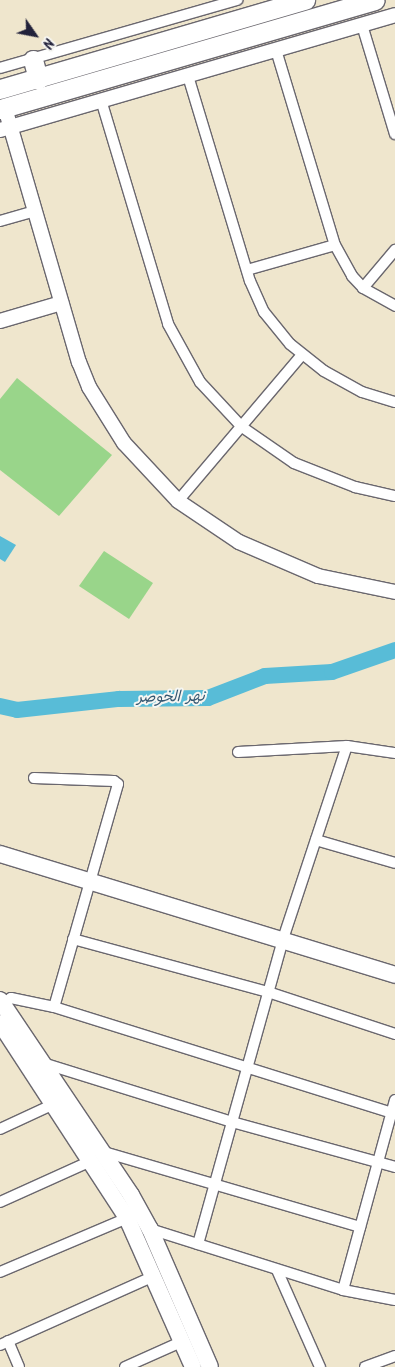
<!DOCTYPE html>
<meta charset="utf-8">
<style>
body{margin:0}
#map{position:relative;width:395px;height:1367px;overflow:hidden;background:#efe6cd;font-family:Kalam,"Playpen Sans Arabic",sans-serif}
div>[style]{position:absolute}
.green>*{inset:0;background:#99d58a}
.water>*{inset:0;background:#58bcd7}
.river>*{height:16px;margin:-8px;padding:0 8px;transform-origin:8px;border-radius:8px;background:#58bcd7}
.roads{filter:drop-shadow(1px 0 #6a676e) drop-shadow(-1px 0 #6a676e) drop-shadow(0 1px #6a676e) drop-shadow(0 -1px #6a676e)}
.street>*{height:10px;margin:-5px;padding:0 5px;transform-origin:5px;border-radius:5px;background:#fff}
.secondary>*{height:14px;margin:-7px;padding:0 7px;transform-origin:7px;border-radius:7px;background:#fff}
.primary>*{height:16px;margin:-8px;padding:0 8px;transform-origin:8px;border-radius:8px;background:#fff}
.highway>*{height:19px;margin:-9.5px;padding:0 9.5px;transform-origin:9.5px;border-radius:9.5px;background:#fff}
span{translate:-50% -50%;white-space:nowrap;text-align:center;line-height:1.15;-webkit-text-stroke:4px #f6f6f2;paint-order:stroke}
.water-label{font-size:15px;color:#355872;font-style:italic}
.north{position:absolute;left:10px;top:10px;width:50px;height:50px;-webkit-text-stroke:4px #f6f6f2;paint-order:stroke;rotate:123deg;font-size:14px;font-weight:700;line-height:20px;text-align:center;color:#22223b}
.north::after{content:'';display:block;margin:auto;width:18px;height:22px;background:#22223b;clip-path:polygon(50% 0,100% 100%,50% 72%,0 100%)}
</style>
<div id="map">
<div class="green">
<i style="clip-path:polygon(17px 378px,112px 455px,59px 516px,0 470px,0 399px)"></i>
<i style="clip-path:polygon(104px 551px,153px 583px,129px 619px,79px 586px)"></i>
</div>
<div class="water">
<i style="clip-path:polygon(0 536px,16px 545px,5px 562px,0 559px)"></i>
</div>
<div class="river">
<i style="left:0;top:706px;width:17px;rotate:13deg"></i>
<i style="left:17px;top:710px;width:103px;rotate:-6.2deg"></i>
<i style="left:119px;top:699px;width:89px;rotate:-0.6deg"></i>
<i style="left:208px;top:698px;width:61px;rotate:-21.1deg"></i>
<i style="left:265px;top:676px;width:67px;rotate:-3.4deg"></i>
<i style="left:332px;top:672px;width:67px;rotate:-19.2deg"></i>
</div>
<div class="roads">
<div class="street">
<i style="left:362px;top:25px;width:114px;rotate:73.2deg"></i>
<i style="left:276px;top:50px;width:204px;rotate:73.2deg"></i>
<i style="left:335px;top:245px;width:35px;rotate:61deg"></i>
<i style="left:352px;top:276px;width:16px;rotate:47deg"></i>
<i style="left:363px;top:288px;width:37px;rotate:29deg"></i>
<i style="left:0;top:68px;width:247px;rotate:-16deg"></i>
<i style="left:188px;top:76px;width:214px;rotate:73.2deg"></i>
<i style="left:250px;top:281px;width:34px;rotate:66deg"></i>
<i style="left:264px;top:312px;width:41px;rotate:50.9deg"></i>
<i style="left:290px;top:344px;width:43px;rotate:38.5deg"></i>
<i style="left:324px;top:371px;width:43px;rotate:28.9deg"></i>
<i style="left:362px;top:392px;width:34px;rotate:17deg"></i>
<i style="left:101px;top:100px;width:234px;rotate:73.3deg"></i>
<i style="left:168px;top:324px;width:66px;rotate:61.1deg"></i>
<i style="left:200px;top:382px;width:62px;rotate:47deg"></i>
<i style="left:242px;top:427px;width:63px;rotate:34.7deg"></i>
<i style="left:294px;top:463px;width:66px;rotate:21.5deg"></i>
<i style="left:355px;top:487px;width:41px;rotate:12.7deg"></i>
<i style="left:0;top:221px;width:36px;rotate:-16deg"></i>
<i style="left:247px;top:270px;width:91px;rotate:-15.9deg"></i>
<i style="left:363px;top:288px;width:50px;rotate:-49.9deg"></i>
<i style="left:178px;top:501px;width:192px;rotate:-49.7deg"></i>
<i style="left:238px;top:752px;width:109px;rotate:-3.2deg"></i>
<i style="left:347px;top:746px;width:49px;rotate:8.3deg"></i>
<i style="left:34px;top:778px;width:80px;rotate:2.1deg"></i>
<i style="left:114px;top:781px;width:5px;rotate:37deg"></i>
<i style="left:118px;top:784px;width:232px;rotate:106deg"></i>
<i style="left:316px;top:840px;width:82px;rotate:16.2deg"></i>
<i style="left:73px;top:939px;width:202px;rotate:15.2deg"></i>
<i style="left:268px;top:992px;width:134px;rotate:18.3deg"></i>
<i style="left:3px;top:1004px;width:10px;rotate:-37deg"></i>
<i style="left:11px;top:998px;width:44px;rotate:11.8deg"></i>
<i style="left:54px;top:1007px;width:357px;rotate:17.4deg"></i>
<i style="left:46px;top:1064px;width:195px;rotate:17.3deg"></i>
<i style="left:232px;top:1122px;width:169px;rotate:15.4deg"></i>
<i style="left:0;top:1129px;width:60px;rotate:-24.8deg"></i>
<i style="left:104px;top:1152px;width:267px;rotate:16.3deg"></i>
<i style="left:0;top:1202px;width:100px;rotate:-24.3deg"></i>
<i style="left:150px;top:1229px;width:202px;rotate:17.5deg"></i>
<i style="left:343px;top:1290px;width:53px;rotate:10.9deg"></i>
<i style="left:198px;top:1244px;width:317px;rotate:-74.4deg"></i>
<i style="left:283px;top:939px;width:203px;rotate:-71.7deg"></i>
<i style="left:277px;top:1270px;width:106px;rotate:66.1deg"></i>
<i style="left:0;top:1272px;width:138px;rotate:-23deg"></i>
<i style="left:343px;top:1290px;width:197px;rotate:-74.7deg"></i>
<i style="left:8px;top:1341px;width:28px;rotate:67deg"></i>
<i style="left:0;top:1345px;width:167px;rotate:-24.1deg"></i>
<i style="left:125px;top:1367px;width:61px;rotate:-24.1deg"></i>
<i style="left:365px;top:1367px;width:32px;rotate:-20deg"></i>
</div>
<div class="secondary">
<i style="left:5px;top:108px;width:265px;rotate:73.8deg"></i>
<i style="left:79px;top:362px;width:27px;rotate:68deg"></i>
<i style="left:89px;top:387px;width:66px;rotate:58deg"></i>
<i style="left:124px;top:443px;width:79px;rotate:47deg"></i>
<i style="left:178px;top:501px;width:73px;rotate:33.9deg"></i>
<i style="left:239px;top:542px;width:86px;rotate:23.3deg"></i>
<i style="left:318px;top:576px;width:79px;rotate:11.7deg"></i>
<i style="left:0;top:130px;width:411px;rotate:-16.2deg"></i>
<i style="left:0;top:321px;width:64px;rotate:-16.4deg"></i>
</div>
<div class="primary">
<i style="left:0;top:854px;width:413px;rotate:17deg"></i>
<i style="left:0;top:1000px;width:235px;rotate:56.1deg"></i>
<i style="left:131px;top:1195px;width:39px;rotate:61deg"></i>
<i style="left:150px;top:1229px;width:150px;rotate:66.5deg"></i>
<i style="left:0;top:1023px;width:233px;rotate:56.9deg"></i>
<i style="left:127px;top:1218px;width:163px;rotate:66.1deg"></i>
</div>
<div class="highway">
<i style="left:33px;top:60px;width:20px;rotate:75deg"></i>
<i style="left:0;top:89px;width:318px;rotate:-16.3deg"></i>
<i style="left:0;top:109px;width:390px;rotate:-16.2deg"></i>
</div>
</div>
<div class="water-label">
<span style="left:171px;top:698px;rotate:-1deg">نهر الخوصر</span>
</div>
<div class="north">N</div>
</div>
